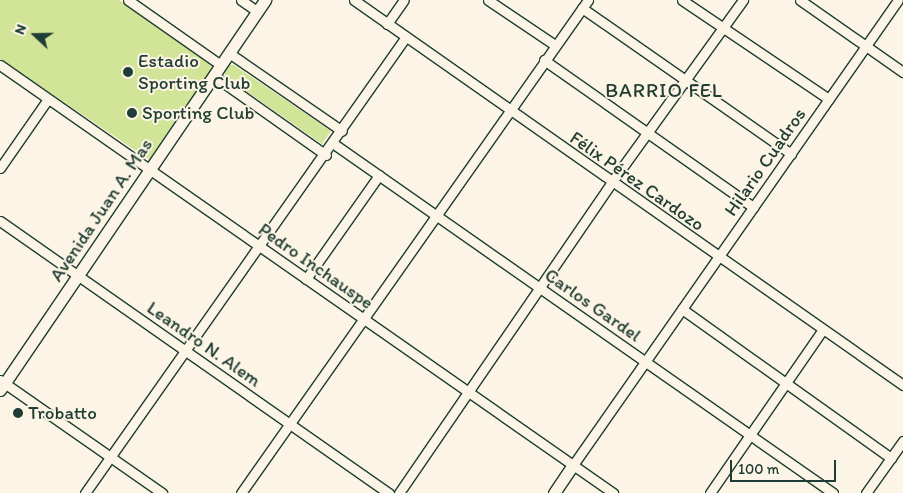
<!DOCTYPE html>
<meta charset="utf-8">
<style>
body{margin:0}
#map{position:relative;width:903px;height:493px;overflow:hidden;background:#fcf5e5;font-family:Itim,sans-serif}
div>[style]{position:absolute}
.green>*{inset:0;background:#d2e498}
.roads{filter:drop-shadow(1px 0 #1f3d34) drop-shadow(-1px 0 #1f3d34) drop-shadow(0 1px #1f3d34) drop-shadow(0 -1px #1f3d34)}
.street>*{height:9px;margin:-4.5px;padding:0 4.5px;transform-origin:4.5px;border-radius:4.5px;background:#fcf5e5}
.secondary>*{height:11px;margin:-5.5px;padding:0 5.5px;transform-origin:5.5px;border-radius:5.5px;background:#fcf5e5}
.dots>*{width:14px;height:14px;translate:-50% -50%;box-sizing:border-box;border:2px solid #fcf5e5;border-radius:50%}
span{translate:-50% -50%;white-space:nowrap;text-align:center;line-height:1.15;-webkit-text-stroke:4px #fcf5e5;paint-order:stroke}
.poi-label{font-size:19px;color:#1f3d34}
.left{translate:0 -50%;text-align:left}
.street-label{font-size:19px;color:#1f3d34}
.neighbourhood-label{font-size:20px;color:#1f3d34;letter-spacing:1px}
.north{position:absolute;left:10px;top:10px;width:50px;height:50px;-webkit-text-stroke:4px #fcf5e5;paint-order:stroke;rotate:291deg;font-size:14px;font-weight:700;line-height:20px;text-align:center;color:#1f3d34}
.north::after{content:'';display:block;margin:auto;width:18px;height:22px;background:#1f3d34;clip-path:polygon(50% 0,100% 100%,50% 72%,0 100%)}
.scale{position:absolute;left:730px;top:460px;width:106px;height:22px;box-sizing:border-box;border:2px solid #1f3d34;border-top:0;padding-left:6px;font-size:15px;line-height:18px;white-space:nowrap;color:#1f3d34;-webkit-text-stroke:4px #fcf5e5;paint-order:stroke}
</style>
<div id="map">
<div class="green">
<i style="clip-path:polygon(0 0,119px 0,217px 66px,151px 161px,0 59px)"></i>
<i style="clip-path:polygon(221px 65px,234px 65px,331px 131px,322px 144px,226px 77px)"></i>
</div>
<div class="roads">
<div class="street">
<i style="left:128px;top:0;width:113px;rotate:35deg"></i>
<i style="left:241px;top:0;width:19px;rotate:35deg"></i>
<i style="left:354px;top:0;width:671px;rotate:35.04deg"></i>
<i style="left:488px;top:0;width:81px;rotate:33.9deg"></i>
<i style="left:682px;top:0;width:177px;rotate:34deg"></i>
<i style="left:800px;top:0;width:126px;rotate:35deg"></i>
<i style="left:582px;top:8px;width:255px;rotate:34.9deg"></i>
<i style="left:387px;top:24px;width:29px;rotate:-55deg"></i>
<i style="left:229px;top:53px;width:137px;rotate:34.6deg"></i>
<i style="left:544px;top:60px;width:256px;rotate:35.1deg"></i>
<i style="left:0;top:65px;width:748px;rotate:34.92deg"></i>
<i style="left:214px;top:76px;width:137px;rotate:35.2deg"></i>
<i style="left:334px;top:144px;width:609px;rotate:34.97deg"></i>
<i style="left:0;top:168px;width:84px;rotate:-55.2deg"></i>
<i style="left:0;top:221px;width:475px;rotate:35deg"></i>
<i style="left:306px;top:279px;width:127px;rotate:-54.9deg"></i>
<i style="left:682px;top:309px;width:257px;rotate:35.5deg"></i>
<i style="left:0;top:380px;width:198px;rotate:34.9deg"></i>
<i style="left:573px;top:465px;width:567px;rotate:-55.05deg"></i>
<i style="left:85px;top:493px;width:556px;rotate:-54.88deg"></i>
<i style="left:241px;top:493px;width:603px;rotate:-54.86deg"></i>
<i style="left:399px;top:493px;width:376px;rotate:-55.6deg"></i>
<i style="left:611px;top:183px;width:226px;rotate:-54.2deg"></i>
<i style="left:710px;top:493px;width:199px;rotate:-55.4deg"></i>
<i style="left:866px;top:493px;width:64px;rotate:-54.6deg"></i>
</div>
<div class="secondary">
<i style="left:0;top:390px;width:472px;rotate:-55.8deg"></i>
<i style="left:554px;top:493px;width:34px;rotate:-56deg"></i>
</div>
</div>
<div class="dots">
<i style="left:128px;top:72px;background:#1f3d34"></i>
<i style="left:132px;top:113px;background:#1f3d34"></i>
<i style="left:18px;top:413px;background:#1f3d34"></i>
</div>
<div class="poi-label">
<span class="left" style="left:138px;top:72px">Estadio<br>Sporting Club</span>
<span class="left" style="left:142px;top:113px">Sporting Club</span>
<span class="left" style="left:28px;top:413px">Trobatto</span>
</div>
<div class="street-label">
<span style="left:765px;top:162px;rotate:-55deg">Hilario Cuadros</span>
<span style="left:637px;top:181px;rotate:35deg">Félix Pérez Cardozo</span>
<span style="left:101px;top:210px;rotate:-56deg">Avenida Juan A. Mas</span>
<span style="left:316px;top:266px;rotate:35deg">Pedro Inchauspe</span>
<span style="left:593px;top:305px;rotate:35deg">Carlos Gardel</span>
<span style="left:204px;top:344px;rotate:35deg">Leandro N. Alem</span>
</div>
<div class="neighbourhood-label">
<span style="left:664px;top:90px">BARRIO FEL</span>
</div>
<div class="north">N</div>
<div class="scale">100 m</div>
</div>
